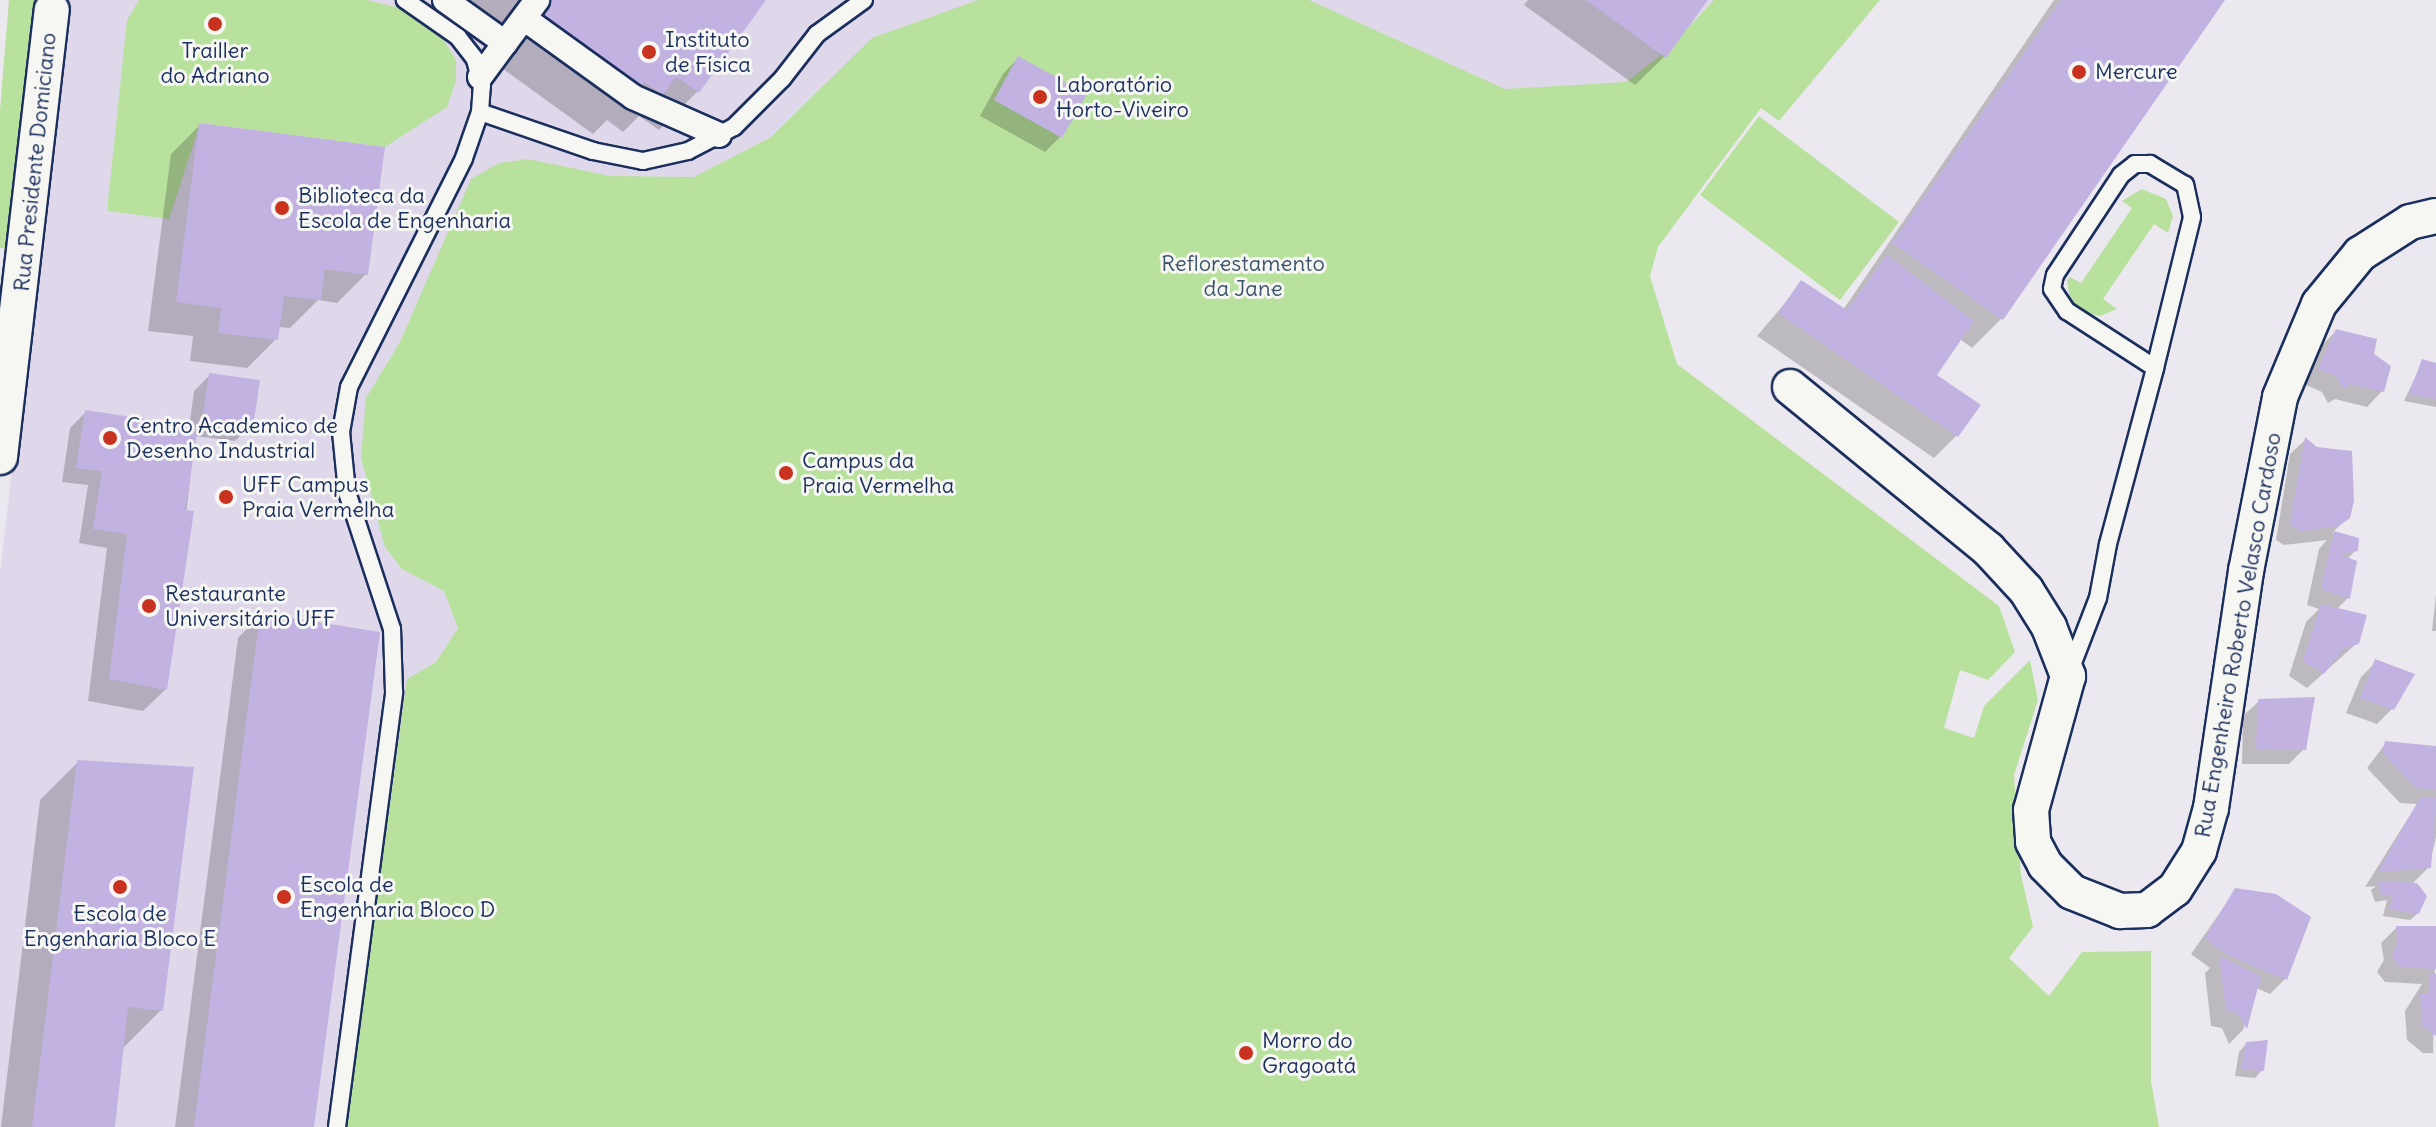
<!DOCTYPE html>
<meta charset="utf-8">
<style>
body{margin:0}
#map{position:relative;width:2436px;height:1127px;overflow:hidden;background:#ece8ef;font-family:Delius,sans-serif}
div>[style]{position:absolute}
.built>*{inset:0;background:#dfd8eb}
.green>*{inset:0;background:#b9e19e}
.shadow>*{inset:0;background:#0003}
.building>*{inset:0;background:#c2b2e2}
.roads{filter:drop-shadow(2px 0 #1b2f5e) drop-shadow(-2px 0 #1b2f5e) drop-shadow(0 2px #1b2f5e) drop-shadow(0 -2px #1b2f5e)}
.service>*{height:16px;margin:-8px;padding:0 8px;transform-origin:8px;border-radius:8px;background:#f6f6f2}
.pedestrian>*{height:24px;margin:-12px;padding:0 12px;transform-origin:12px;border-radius:12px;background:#f6f6f2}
.minor>*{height:34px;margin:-17px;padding:0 17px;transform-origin:17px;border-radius:17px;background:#f6f6f2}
.dots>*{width:22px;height:22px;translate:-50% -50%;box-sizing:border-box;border:4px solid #f6f6f2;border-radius:50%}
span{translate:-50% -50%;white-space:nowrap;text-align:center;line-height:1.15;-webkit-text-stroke:6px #f6f6f2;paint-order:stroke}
.poi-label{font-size:22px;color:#1b2f5e}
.left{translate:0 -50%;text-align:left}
.street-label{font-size:22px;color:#1b2f5e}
.park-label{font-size:22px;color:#3b536b}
</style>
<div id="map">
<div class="built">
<i style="clip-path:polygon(67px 0,1750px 0,1112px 1127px,0 1127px,0 573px)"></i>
</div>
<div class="green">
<i style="clip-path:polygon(9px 0,68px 0,37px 251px,0 248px,0 110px)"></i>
<i style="clip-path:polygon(139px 0,367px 0,413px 11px,439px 33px,456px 60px,456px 81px,447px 107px,385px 147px,200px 123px,169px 219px,107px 211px,127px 20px)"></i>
<i style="clip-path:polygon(978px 0,1309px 0,1505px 89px,1626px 82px,1665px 52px,1714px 0,1880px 0,1779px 121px,1761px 108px,1658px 247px,1650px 276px,1677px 364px,1999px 606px,2015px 652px,1988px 680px,1960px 670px,1944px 728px,1974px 738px,1984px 706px,2030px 660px,2038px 700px,2014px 775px,2021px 875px,2033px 927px,2009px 958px,2049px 996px,2082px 952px,2151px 951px,2151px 1081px,2159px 1127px,346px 1127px,407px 679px,436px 662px,458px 628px,444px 591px,402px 569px,385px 547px,361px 458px,366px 398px,400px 342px,471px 179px,499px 163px,528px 159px,610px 176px,694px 177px,771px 137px,872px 38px)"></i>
<i style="clip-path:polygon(1759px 116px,1899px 222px,1840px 300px,1700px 195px)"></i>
<i style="clip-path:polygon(2142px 189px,2166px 199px,2173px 216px,2168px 233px,2154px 224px,2103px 299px,2117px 309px,2100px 316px,2083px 312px,2070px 299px,2067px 280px,2070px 277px,2081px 283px,2132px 208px,2122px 201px)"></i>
</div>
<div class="shadow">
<i style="clip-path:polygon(469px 0,764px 0,697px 92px,659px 130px,639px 116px,623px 132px,607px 120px,593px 134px,499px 66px,508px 28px)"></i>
<i style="clip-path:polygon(1528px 0,1705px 0,1664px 57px,1635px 85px,1524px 5px)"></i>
<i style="clip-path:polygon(2054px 0,2223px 0,2001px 319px,1972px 348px,1960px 339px,1934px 376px,1957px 435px,1934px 458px,1757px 336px,1802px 283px,1843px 310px)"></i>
<i style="clip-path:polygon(1018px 58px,1060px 137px,1045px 152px,980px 116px,1003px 74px)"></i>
<i style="clip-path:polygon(200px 125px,366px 274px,337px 303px,318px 300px,290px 328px,278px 327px,276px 339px,247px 368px,190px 361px,193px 336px,148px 331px,171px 154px)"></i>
<i style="clip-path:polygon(2336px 331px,2372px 354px,2382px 391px,2367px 407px,2335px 399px,2328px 403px,2322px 392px,2304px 384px,2321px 346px)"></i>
<i style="clip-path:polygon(2423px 361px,2436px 365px,2436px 407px,2404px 401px)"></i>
<i style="clip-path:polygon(210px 375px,251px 426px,235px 441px,195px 436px,166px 689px,143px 711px,88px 701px,107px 548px,79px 543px,88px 485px,62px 482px,70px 428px,86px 412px,189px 428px,194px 391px)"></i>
<i style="clip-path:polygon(2305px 440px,2348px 517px,2332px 533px,2357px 539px,2356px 550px,2347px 559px,2354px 562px,2348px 598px,2336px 610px,2357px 643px,2307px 688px,2289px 676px,2306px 622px,2319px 609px,2307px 605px,2319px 549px,2327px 540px,2284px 545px,2276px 540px,2290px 454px)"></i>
<i style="clip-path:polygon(2436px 594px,2436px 631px,2432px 631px)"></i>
<i style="clip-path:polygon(261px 615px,312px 1127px,175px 1127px,238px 638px)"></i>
<i style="clip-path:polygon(2376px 662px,2392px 709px,2377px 724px,2346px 713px,2361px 677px)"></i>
<i style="clip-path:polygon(2259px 701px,2304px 749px,2289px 764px,2242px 764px,2243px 716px)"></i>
<i style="clip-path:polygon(2386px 743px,2436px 748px,2436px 837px,2429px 867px,2411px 885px,2418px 913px,2410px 920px,2383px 916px,2387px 900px,2375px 902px,2371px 890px,2376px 886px,2365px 887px,2417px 804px,2400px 803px,2367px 768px)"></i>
<i style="clip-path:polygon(78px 762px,161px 1010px,122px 1049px,113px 1127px,1px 1127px,40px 800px)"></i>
<i style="clip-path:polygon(2236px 890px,2285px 979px,2270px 994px,2256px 988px,2243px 1030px,2229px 1044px,2222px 1028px,2211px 1026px,2205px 973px,2210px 968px,2191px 954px)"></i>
<i style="clip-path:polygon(2396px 928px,2436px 928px,2433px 1053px,2423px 1053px,2407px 1040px,2405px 1011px,2422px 984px,2385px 982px,2377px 972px,2384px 960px,2381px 943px)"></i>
<i style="clip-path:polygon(2246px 1044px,2262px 1070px,2255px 1078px,2235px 1076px,2239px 1052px)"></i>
</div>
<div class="building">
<i style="clip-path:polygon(537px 0,766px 0,699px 93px,676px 77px,663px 95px,644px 82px,633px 97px,535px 27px,547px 12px)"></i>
<i style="clip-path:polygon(1586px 0,1708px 0,1666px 58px)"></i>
<i style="clip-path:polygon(2061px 0,2225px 0,2003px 320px,1892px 243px)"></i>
<i style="clip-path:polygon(1018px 56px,1087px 94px,1062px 138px,994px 100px)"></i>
<i style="clip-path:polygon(199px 123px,385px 147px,368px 275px,325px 269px,321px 300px,284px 296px,278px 340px,218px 333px,221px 308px,176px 302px)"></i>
<i style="clip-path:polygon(1887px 255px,1974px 321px,1937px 375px,1981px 405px,1958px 437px,1778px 313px,1801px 280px,1847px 310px)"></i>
<i style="clip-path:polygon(2336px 329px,2377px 339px,2374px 354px,2391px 366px,2384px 392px,2351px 384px,2343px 389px,2337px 377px,2318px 369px)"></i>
<i style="clip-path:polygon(2422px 359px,2436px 363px,2436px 399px,2409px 394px)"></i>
<i style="clip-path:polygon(209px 373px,260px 380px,253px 427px,202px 421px)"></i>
<i style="clip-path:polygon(85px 410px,198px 427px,185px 510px,194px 511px,167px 690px,109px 679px,127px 534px,93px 529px,102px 471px,76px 468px)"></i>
<i style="clip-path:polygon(2305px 437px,2317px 447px,2352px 451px,2354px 501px,2350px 518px,2339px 526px,2300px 531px,2290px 524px)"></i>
<i style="clip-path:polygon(2334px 531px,2359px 538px,2358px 551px,2339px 554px,2357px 561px,2350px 599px,2321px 589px)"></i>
<i style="clip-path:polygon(2321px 604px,2367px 615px,2359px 644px,2344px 648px,2324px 674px,2303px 661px)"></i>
<i style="clip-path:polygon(260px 613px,380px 632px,314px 1127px,194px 1127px)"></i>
<i style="clip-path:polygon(2375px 659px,2415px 674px,2394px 710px,2360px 698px)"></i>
<i style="clip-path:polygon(2315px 697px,2306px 750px,2256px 749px,2258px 699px)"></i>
<i style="clip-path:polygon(2385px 741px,2436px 746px,2436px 789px,2416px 788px,2382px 752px)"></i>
<i style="clip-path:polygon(77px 760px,194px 767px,163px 1011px,128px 1007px,115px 1127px,32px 1127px)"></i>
<i style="clip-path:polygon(2436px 797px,2431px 868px,2378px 872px,2420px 798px)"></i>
<i style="clip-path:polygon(2377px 881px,2417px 883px,2427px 896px,2419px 914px,2389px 909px,2393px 894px,2382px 896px)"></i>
<i style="clip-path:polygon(2235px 888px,2276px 894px,2311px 917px,2287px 980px,2229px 956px,2205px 938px)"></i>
<i style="clip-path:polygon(2396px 926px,2436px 926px,2436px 969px,2400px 967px,2391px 956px,2398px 943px)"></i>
<i style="clip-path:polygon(2219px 956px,2261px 976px,2247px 1029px,2237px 1013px,2226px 1011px)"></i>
<i style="clip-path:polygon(2429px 973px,2436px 974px,2436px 1036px,2422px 1025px,2420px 994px,2429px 994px)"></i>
<i style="clip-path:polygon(2268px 1040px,2264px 1071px,2241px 1069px,2246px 1042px)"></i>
</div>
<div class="roads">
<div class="service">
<i style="left:480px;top:112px;width:120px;rotate:19deg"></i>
<i style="left:593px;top:151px;width:51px;rotate:11.3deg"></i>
<i style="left:643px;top:161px;width:46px;rotate:-12.5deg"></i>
<i style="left:688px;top:151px;width:52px;rotate:-27.6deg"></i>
<i style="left:734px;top:127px;width:68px;rotate:-45deg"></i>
<i style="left:782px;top:79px;width:57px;rotate:-52.1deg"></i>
<i style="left:817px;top:34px;width:58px;rotate:-35.9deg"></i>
<i style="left:2069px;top:673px;width:80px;rotate:-68.9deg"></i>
<i style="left:2098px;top:598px;width:55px;rotate:-79.5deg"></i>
<i style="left:2108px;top:544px;width:182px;rotate:-75deg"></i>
<i style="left:2155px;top:368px;width:155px;rotate:-76.2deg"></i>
<i style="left:2192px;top:217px;width:33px;rotate:-102deg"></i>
<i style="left:2185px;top:185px;width:41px;rotate:-149deg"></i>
<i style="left:2150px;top:164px;width:15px;rotate:180deg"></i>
<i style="left:2135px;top:164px;width:18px;rotate:142deg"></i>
<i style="left:2121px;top:175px;width:120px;rotate:123.4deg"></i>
<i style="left:2055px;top:275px;width:14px;rotate:102deg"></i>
<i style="left:2052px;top:289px;width:27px;rotate:56deg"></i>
<i style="left:2067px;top:311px;width:105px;rotate:32.9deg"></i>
<i style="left:337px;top:1127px;width:439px;rotate:-82.5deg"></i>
<i style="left:394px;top:692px;width:63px;rotate:-91.8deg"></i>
<i style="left:392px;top:629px;width:144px;rotate:-108.2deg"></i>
<i style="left:347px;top:492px;width:60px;rotate:-95.7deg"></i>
<i style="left:341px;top:432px;width:46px;rotate:-79.9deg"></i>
<i style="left:349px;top:387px;width:256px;rotate:-63.3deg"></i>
<i style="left:464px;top:158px;width:49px;rotate:-70.8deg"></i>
<i style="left:480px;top:112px;width:26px;rotate:-86deg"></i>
<i style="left:482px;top:86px;width:28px;rotate:-105deg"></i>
<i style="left:475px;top:59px;width:28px;rotate:-128deg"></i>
<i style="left:458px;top:37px;width:65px;rotate:-145.1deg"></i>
</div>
<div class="pedestrian">
<i style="left:445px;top:0;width:74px;rotate:35.6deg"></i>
<i style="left:505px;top:43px;width:54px;rotate:-53.3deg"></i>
<i style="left:525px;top:19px;width:133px;rotate:35.8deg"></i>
<i style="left:633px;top:97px;width:94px;rotate:23.8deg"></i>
<i style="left:480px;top:77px;width:42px;rotate:-53.7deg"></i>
</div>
<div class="minor">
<i style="left:1790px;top:387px;width:256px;rotate:39.3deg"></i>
<i style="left:1988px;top:549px;width:56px;rotate:47.2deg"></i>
<i style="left:2026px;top:590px;width:44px;rotate:58.1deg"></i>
<i style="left:2049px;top:627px;width:53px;rotate:68.8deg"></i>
<i style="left:2068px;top:676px;width:139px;rotate:105.4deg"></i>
<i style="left:2031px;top:810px;width:32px;rotate:86deg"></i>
<i style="left:2033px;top:842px;width:26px;rotate:62deg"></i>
<i style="left:2045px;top:865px;width:38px;rotate:45deg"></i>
<i style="left:2072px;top:892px;width:52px;rotate:21.6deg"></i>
<i style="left:2120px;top:911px;width:27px;rotate:-2deg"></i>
<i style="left:2147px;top:910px;width:35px;rotate:-37deg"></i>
<i style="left:2175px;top:889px;width:45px;rotate:-57.7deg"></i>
<i style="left:2199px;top:851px;width:45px;rotate:-74.4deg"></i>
<i style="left:2211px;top:808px;width:240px;rotate:-81.6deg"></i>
<i style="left:2246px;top:571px;width:177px;rotate:-78.9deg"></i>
<i style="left:2280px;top:397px;width:101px;rotate:-67.2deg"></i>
<i style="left:2319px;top:304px;width:65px;rotate:-50.6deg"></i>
<i style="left:2360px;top:254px;width:59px;rotate:-32.6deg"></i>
<i style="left:2410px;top:222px;width:27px;rotate:-13deg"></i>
<i style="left:0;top:457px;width:450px;rotate:-83.4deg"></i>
</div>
</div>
<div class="dots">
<i style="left:215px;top:24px;background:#c8321e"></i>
<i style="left:649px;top:52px;background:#c8321e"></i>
<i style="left:2079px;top:72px;background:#c8321e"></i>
<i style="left:1040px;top:97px;background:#c8321e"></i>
<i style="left:282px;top:208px;background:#c8321e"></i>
<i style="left:110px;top:438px;background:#c8321e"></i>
<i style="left:786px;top:473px;background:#c8321e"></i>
<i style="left:226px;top:497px;background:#c8321e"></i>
<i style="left:149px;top:606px;background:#c8321e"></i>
<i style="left:120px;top:887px;background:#c8321e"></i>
<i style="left:284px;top:897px;background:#c8321e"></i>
<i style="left:1246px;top:1053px;background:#c8321e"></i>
</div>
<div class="poi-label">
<span class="left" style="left:665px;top:52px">Instituto<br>de Física</span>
<span style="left:215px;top:63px">Trailler<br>do Adriano</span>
<span class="left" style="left:2095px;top:72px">Mercure</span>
<span class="left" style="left:1056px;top:97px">Laboratório<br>Horto-Viveiro</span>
<span class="left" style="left:298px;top:208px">Biblioteca da<br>Escola de Engenharia</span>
<span class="left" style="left:126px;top:438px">Centro Academico de<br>Desenho Industrial</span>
<span class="left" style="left:802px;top:473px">Campus da<br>Praia Vermelha</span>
<span class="left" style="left:242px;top:497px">UFF Campus<br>Praia Vermelha</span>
<span class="left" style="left:165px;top:606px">Restaurante<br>Universitário UFF</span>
<span class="left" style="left:300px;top:897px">Escola de<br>Engenharia Bloco D</span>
<span style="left:120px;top:926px">Escola de<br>Engenharia Bloco E</span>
<span class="left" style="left:1262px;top:1053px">Morro do<br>Gragoatá</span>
</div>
<div class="street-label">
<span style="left:35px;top:162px;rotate:-84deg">Rua Presidente Domiciano</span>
<span style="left:2238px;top:635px;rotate:-80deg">Rua Engenheiro Roberto Velasco Cardoso</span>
</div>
<div class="park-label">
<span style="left:1243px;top:276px">Reflorestamento<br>da Jane</span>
</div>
</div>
